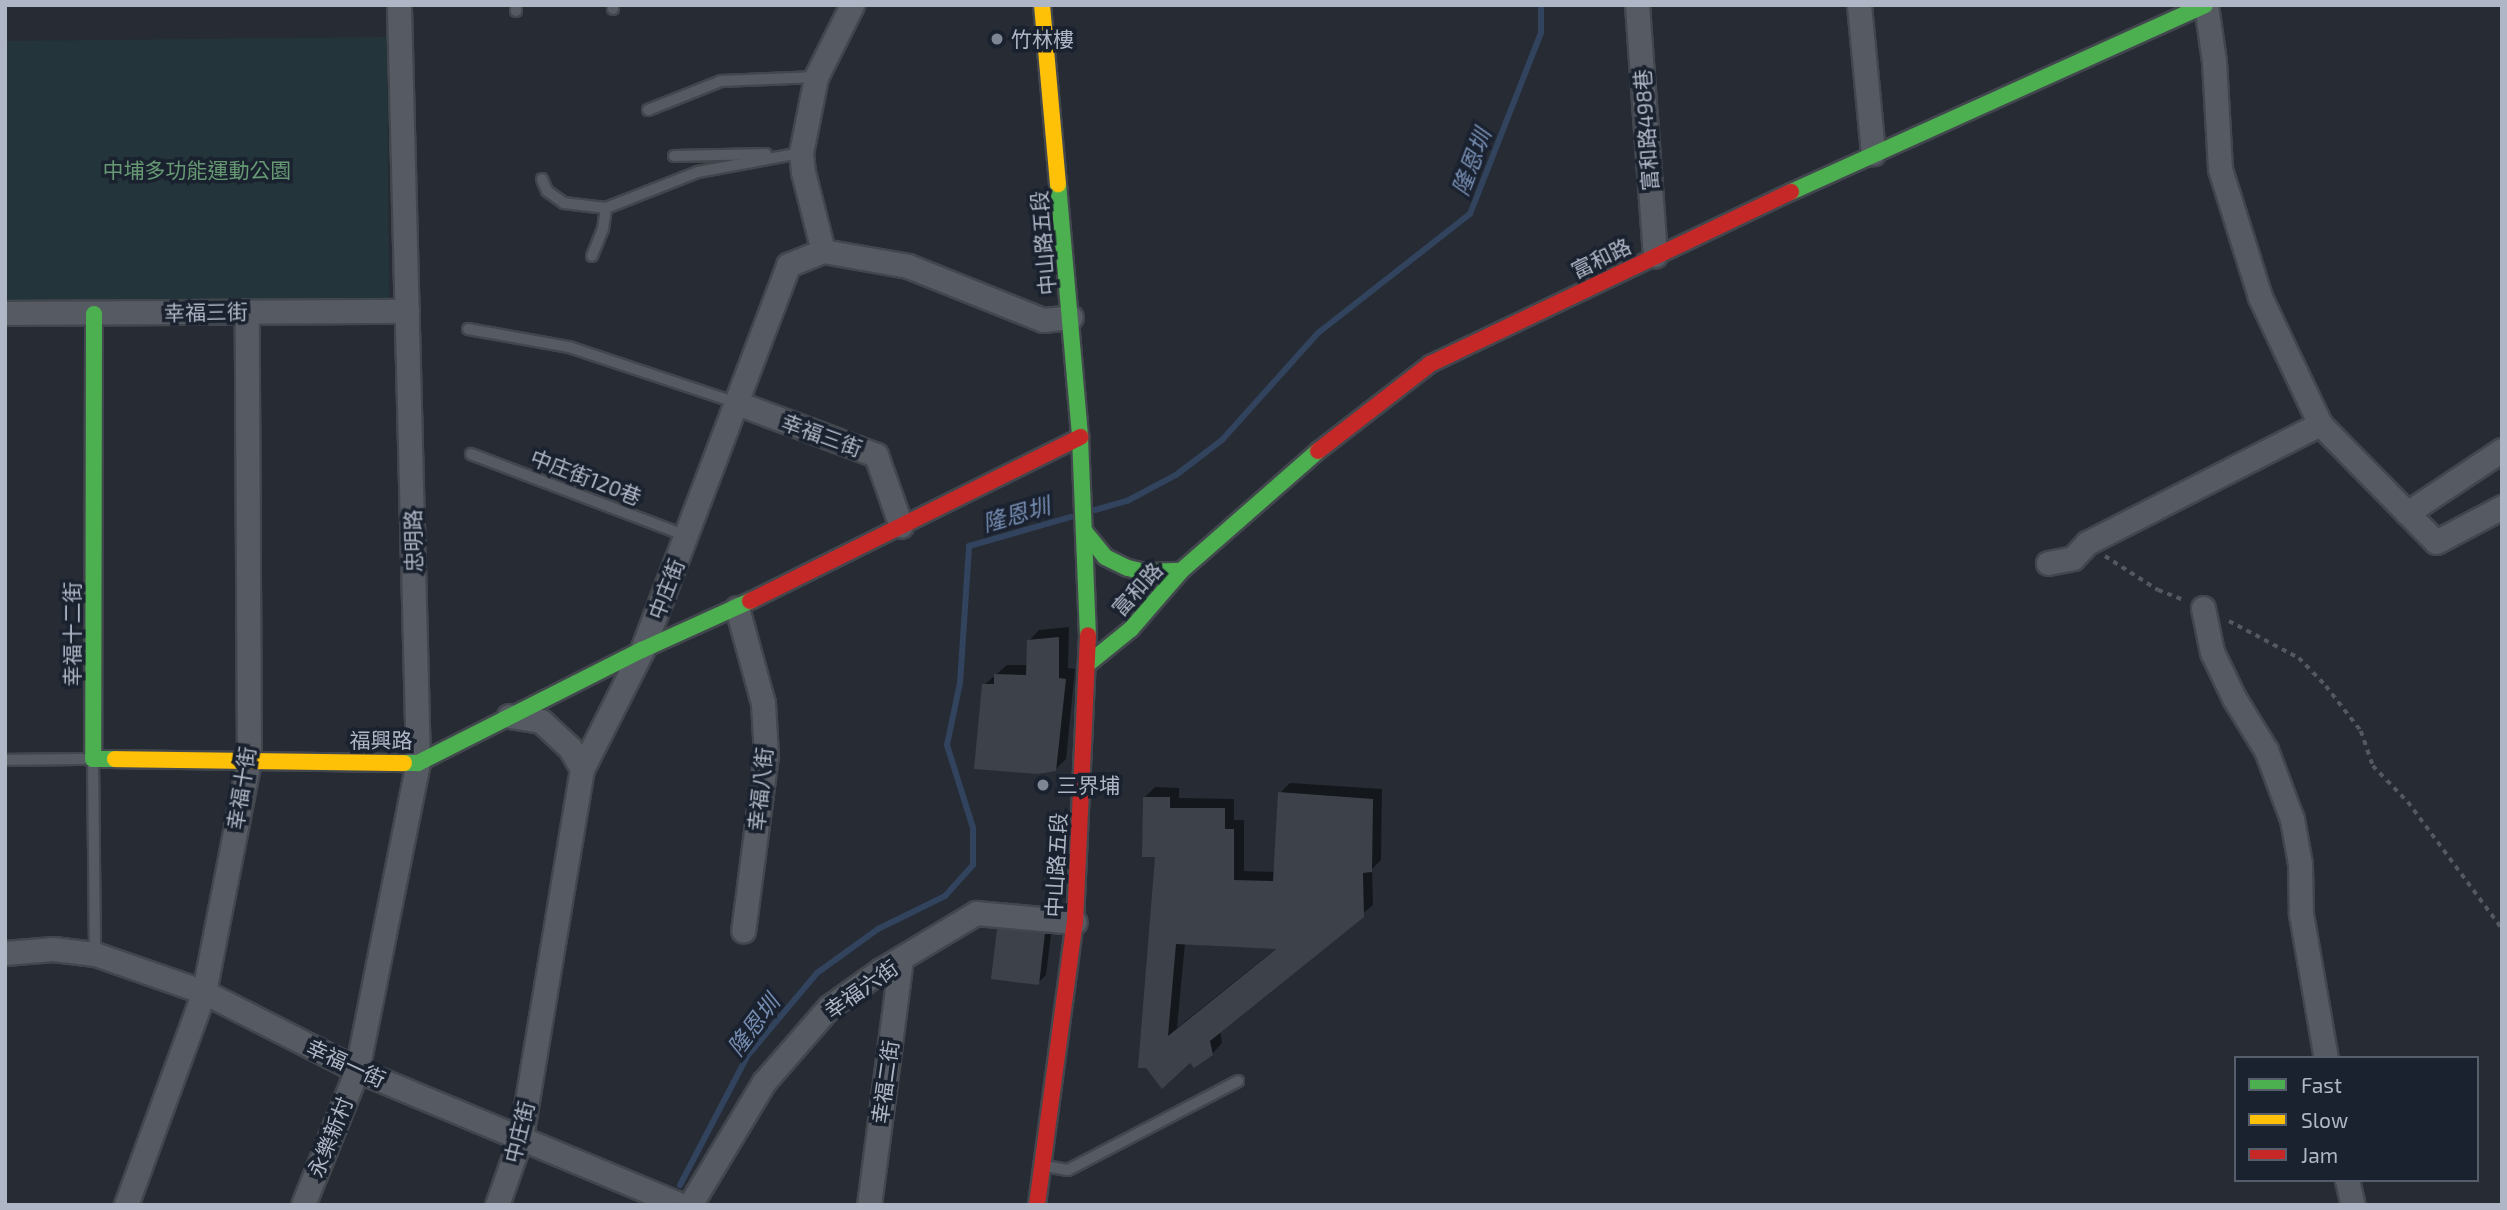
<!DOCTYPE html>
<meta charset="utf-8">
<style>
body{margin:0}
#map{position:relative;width:2507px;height:1210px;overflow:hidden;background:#262b34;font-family:"Exo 2","Noto Sans TC",sans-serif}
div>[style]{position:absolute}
.green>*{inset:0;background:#23353a}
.shadow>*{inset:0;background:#0007}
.stream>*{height:6px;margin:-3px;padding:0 3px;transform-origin:3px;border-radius:3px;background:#32435e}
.building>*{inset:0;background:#3d424a}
.path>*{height:3.5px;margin-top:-1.75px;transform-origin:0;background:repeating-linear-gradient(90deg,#535960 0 5px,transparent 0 10px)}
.roads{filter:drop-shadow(2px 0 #42464d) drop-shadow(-2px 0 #42464d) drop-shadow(0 2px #42464d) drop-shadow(0 -2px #42464d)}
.lane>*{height:10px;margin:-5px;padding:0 5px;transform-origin:5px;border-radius:5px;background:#565a62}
.street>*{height:23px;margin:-11.5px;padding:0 11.5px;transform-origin:11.5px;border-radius:11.5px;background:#565a62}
.fast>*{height:16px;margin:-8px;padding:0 8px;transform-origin:8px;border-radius:8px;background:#4caf50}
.slow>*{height:16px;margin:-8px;padding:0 8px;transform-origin:8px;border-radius:8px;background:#ffc107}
.jam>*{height:16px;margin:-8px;padding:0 8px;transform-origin:8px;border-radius:8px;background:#c62828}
.dots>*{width:19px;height:19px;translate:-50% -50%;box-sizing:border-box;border:4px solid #1a212f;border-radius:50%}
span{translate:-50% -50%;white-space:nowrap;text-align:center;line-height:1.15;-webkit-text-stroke:7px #1a212f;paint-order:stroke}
.poi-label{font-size:21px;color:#afb7c6}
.left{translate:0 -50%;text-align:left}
.street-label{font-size:21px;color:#afb7c6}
.park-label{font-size:21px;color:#659873}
.water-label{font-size:23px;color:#758cb0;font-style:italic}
.frame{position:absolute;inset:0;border:7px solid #afb7c6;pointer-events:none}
.legend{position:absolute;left:2234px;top:1056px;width:245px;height:126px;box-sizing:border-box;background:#1a212f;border:2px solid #565d6b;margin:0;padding:9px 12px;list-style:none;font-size:21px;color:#afb7c6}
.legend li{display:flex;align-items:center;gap:14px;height:35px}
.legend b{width:35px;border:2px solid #565d6b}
</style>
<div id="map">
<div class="green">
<i style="clip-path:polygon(387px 37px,389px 298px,5px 302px,5px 41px)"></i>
</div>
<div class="shadow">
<i style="clip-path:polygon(1069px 627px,1068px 668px,1075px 669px,1066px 759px,1055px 770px,984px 685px,1007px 665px,1028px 665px,1029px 641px,1039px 630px)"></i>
<i style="clip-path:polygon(evenodd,1290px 783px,1382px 789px,1381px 860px,1372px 869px,1373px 905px,1220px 1031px,1222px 1043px,1212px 1054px,1191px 1060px,1162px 1087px,1157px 855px,1145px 797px,1155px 787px,1179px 788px,1179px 798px,1234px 799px,1234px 820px,1244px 820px,1244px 871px,1275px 872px,1280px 793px,1290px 783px,1185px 943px,1278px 947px,1177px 1028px,1185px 943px)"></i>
<i style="clip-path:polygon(1006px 922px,1052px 926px,1046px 975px,1038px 983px,999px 930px)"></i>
</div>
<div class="stream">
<i style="left:1095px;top:510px;width:33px;rotate:-16deg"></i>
<i style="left:1127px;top:501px;width:55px;rotate:-28deg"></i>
<i style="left:1176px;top:475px;width:58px;rotate:-37.3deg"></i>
<i style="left:1222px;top:440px;width:144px;rotate:-48.1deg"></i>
<i style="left:1318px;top:333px;width:193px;rotate:-38.1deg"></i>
<i style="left:1470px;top:214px;width:194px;rotate:-68.6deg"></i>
<i style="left:1541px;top:33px;width:28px;rotate:-90deg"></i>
<i style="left:680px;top:1185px;width:147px;rotate:-62.4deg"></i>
<i style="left:748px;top:1055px;width:107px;rotate:-49.9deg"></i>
<i style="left:817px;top:973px;width:75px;rotate:-35.8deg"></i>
<i style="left:878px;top:929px;width:75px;rotate:-26.2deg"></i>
<i style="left:945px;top:896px;width:42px;rotate:-47.9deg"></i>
<i style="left:973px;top:865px;width:37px;rotate:-90deg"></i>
<i style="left:973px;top:828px;width:87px;rotate:-107.4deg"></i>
<i style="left:947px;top:745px;width:63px;rotate:-78.2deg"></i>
<i style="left:960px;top:683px;width:137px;rotate:-86.2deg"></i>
<i style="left:969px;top:546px;width:106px;rotate:-15.9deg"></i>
</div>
<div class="building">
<i style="clip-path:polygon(1059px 637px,1059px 678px,1066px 679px,1056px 771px,1038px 774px,974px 769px,982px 684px,994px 684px,994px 674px,1026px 675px,1027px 640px)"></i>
<i style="clip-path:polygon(evenodd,1278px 792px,1373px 799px,1372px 872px,1363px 873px,1364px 917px,1210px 1041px,1213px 1055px,1194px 1068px,1190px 1063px,1162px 1089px,1146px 1068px,1138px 1068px,1155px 857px,1142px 857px,1143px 797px,1170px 797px,1170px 808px,1225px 808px,1225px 829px,1234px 829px,1234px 880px,1273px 881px,1278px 792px,1176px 944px,1276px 949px,1168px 1036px,1176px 944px)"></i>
<i style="clip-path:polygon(997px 929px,1045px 933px,1039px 985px,991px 979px)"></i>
</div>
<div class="path">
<i style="left:2105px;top:556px;width:63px;rotate:32.7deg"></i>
<i style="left:2158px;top:590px;width:28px;rotate:21deg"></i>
<i style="left:2229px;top:621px;width:79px;rotate:27.9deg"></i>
<i style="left:2299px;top:658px;width:39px;rotate:46deg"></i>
<i style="left:2326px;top:686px;width:57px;rotate:52.1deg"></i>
<i style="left:2361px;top:731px;width:37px;rotate:71deg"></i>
<i style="left:2373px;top:766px;width:50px;rotate:45.8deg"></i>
<i style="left:2408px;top:802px;width:156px;rotate:53.4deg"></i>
</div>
<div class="roads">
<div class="lane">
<i style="left:516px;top:5px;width:6px;rotate:90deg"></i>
<i style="left:613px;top:5px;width:4px;rotate:90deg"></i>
<i style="left:648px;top:110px;width:79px;rotate:-21.7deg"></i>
<i style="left:721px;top:81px;width:95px;rotate:-2.4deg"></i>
<i style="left:674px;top:156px;width:92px;rotate:-1.2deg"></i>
<i style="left:542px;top:179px;width:13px;rotate:67deg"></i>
<i style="left:547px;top:191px;width:21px;rotate:35deg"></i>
<i style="left:564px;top:203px;width:42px;rotate:6.8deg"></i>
<i style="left:592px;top:256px;width:29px;rotate:-68deg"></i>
<i style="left:603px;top:229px;width:21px;rotate:-82deg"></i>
<i style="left:606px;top:208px;width:99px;rotate:-21.4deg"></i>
<i style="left:698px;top:172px;width:105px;rotate:-10.5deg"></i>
<i style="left:468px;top:329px;width:103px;rotate:10.1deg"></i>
<i style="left:569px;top:347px;width:177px;rotate:18.4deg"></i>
<i style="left:471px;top:454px;width:231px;rotate:20.8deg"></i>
<i style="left:5px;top:760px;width:88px;rotate:-0.7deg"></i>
<i style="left:93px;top:759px;width:195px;rotate:89.4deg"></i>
<i style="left:1045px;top:1166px;width:23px;rotate:10deg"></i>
<i style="left:1068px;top:1170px;width:192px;rotate:-27.6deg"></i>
</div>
<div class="street">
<i style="left:1637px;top:5px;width:251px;rotate:85.9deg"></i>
<i style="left:1859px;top:5px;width:149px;rotate:84.6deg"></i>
<i style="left:2206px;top:5px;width:57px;rotate:81.9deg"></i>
<i style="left:2214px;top:61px;width:108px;rotate:86.8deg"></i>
<i style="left:2220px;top:169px;width:134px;rotate:72.6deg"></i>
<i style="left:2260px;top:297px;width:140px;rotate:64.7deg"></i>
<i style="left:2320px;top:424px;width:165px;rotate:45.5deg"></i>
<i style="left:2436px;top:542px;width:75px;rotate:-27.9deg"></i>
<i style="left:823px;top:251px;width:81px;rotate:-104.2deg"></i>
<i style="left:803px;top:172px;width:19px;rotate:-96deg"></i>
<i style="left:801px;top:153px;width:77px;rotate:-78.8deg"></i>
<i style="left:816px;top:77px;width:80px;rotate:-63.4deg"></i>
<i style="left:5px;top:313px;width:402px;rotate:-0.3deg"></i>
<i style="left:737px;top:403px;width:148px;rotate:20.5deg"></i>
<i style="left:876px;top:455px;width:75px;rotate:70.6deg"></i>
<i style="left:2407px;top:513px;width:114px;rotate:-33.6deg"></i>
<i style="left:2048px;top:563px;width:25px;rotate:-11deg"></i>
<i style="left:2073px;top:558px;width:21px;rotate:-47deg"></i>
<i style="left:2087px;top:543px;width:262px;rotate:-27.1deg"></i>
<i style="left:737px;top:608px;width:98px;rotate:74.7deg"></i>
<i style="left:763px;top:703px;width:52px;rotate:86.7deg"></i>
<i style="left:766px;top:755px;width:177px;rotate:97.4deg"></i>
<i style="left:2203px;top:608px;width:45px;rotate:78.4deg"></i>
<i style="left:2212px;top:652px;width:51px;rotate:64.4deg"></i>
<i style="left:2234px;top:698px;width:61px;rotate:58.4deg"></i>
<i style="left:2266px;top:750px;width:74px;rotate:69.4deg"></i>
<i style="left:2292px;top:819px;width:46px;rotate:79.9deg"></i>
<i style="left:2300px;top:864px;width:50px;rotate:88.9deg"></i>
<i style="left:2301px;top:914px;width:146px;rotate:80.2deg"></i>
<i style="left:509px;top:716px;width:32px;rotate:9deg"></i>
<i style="left:541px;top:721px;width:40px;rotate:43deg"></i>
<i style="left:570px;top:748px;width:24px;rotate:60deg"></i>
<i style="left:5px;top:953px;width:48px;rotate:-4.8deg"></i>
<i style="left:53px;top:949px;width:42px;rotate:6.8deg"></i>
<i style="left:95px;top:954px;width:115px;rotate:19.2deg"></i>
<i style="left:204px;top:992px;width:172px;rotate:27deg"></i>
<i style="left:357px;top:1070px;width:352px;rotate:22.6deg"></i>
<i style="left:2347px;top:1180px;width:26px;rotate:77deg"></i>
<i style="left:126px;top:1205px;width:227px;rotate:-69.9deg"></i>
<i style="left:204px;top:992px;width:236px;rotate:-79deg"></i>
<i style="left:249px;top:760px;width:448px;rotate:-90.3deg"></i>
<i style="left:303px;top:1205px;width:145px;rotate:-68.2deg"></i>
<i style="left:357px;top:1070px;width:313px;rotate:-78.8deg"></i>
<i style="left:418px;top:763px;width:758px;rotate:-91.44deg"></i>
<i style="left:497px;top:1205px;width:72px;rotate:-70.6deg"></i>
<i style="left:521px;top:1137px;width:373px;rotate:-80.6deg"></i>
<i style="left:582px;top:769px;width:133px;rotate:-63.2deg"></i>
<i style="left:642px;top:650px;width:412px;rotate:-69.2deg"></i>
<i style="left:788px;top:265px;width:38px;rotate:-22deg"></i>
<i style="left:823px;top:251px;width:86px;rotate:10deg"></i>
<i style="left:908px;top:266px;width:145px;rotate:21.8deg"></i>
<i style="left:1043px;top:320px;width:28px;rotate:-6deg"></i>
<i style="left:690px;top:1205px;width:144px;rotate:-59deg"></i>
<i style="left:764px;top:1082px;width:99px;rotate:-49.1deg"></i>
<i style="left:829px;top:1007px;width:64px;rotate:-35.4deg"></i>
<i style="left:881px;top:970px;width:111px;rotate:-31deg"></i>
<i style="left:976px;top:913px;width:99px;rotate:5.2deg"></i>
<i style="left:869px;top:1205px;width:247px;rotate:-82.6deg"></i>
</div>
<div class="fast">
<i style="left:1058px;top:184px;width:254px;rotate:85deg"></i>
<i style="left:1080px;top:437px;width:198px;rotate:87.7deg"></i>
<i style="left:1791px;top:192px;width:454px;rotate:-24.3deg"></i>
<i style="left:94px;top:314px;width:445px;rotate:90.1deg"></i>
<i style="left:93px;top:759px;width:22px"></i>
<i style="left:1085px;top:532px;width:32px;rotate:51deg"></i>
<i style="left:1105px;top:557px;width:25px;rotate:26deg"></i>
<i style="left:1128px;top:568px;width:16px;rotate:14deg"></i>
<i style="left:1144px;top:572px;width:37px;rotate:-2deg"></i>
<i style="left:1089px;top:663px;width:54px;rotate:-39deg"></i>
<i style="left:1131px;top:629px;width:77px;rotate:-49.2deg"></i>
<i style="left:1181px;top:571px;width:182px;rotate:-41.2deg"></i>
<i style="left:404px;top:763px;width:14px"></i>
<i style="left:418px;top:763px;width:251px;rotate:-26.8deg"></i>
<i style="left:642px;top:650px;width:119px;rotate:-24.4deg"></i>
</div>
<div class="slow">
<i style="left:1042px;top:5px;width:180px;rotate:84.9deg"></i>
<i style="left:115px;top:759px;width:289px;rotate:0.8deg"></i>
</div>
<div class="jam">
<i style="left:1318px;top:451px;width:142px;rotate:-37.8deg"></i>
<i style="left:1430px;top:364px;width:400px;rotate:-25.5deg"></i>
<i style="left:750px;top:601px;width:369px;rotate:-26.4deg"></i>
<i style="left:1037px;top:1205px;width:286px;rotate:-82.4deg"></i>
<i style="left:1075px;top:922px;width:287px;rotate:-87.4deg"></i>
</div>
</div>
<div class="dots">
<i style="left:997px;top:39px;background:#7f8693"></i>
<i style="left:1043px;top:785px;background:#7f8693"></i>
</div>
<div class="poi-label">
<span class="left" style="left:1011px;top:39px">竹林樓</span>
<span class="left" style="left:1057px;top:785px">三界埔</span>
</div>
<div class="street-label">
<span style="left:1646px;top:130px;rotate:-94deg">富和路498巷</span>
<span style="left:1043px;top:243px;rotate:-95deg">中山路五段</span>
<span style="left:1601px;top:258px;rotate:-26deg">富和路</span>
<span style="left:206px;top:312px;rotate:-1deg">幸福三街</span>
<span style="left:822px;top:435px;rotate:20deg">幸福三街</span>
<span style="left:586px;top:477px;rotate:21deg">中庄街120巷</span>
<span style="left:413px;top:541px;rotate:-91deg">忠明路</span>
<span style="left:666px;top:589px;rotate:-69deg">中庄街</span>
<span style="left:1137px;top:589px;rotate:-48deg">富和路</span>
<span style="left:72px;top:634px;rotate:-90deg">幸福十二街</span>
<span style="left:381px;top:740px">福興路</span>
<span style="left:241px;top:788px;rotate:-81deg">幸福十街</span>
<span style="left:760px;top:789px;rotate:-84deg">幸福八街</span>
<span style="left:1056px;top:865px;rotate:-87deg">中山路五段</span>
<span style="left:861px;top:989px;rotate:-35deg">幸福六街</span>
<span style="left:346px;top:1063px;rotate:25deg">幸福一街</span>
<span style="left:885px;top:1082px;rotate:-82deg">幸福二街</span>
<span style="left:519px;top:1132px;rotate:-76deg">中庄街</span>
<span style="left:330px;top:1137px;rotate:-68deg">永樂新村</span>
</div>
<div class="park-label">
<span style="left:197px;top:170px">中埔多功能運動公園</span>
</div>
<div class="water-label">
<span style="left:1471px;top:162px;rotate:-69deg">隆恩圳</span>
<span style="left:1016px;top:514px;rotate:-16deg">隆恩圳</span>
<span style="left:753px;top:1025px;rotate:-53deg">隆恩圳</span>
</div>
<div class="frame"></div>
<ul class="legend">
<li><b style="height:9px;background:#4caf50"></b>Fast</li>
<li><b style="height:9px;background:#ffc107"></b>Slow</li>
<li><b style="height:9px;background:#c62828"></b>Jam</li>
</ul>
</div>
